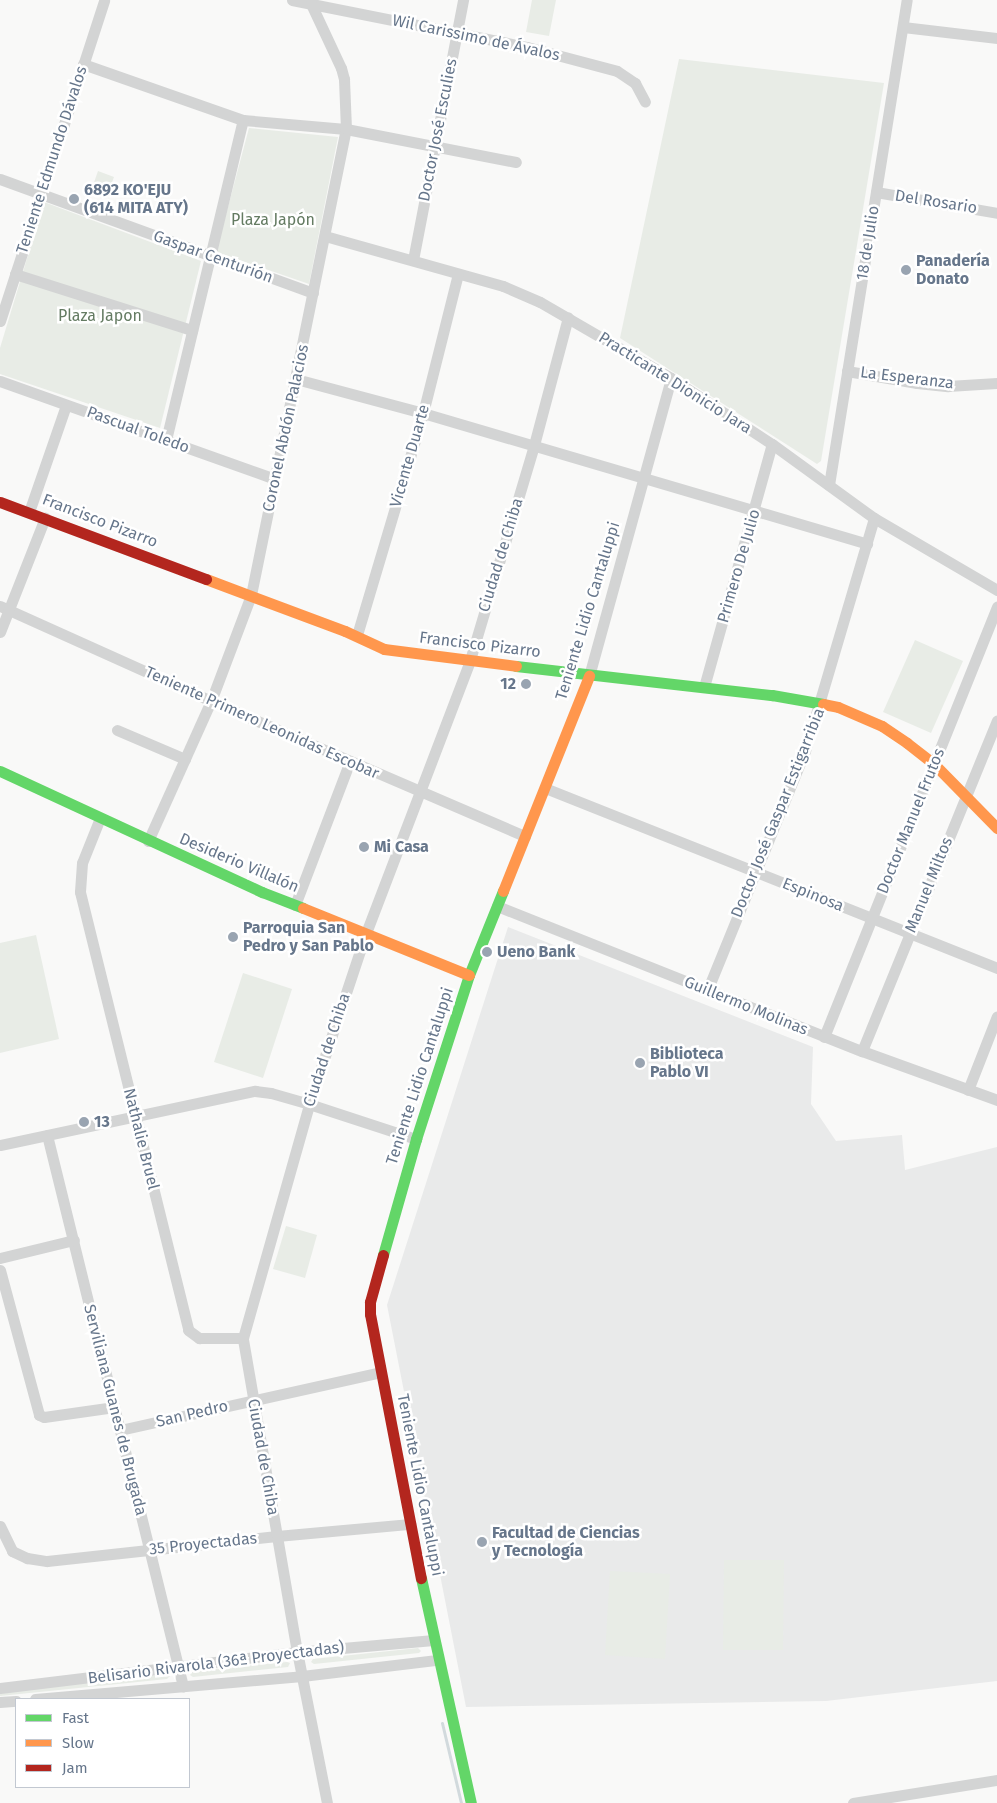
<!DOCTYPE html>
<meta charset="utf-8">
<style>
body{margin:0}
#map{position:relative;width:997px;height:1803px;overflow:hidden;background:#f9f9f8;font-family:"Fira Sans",sans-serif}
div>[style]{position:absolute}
.built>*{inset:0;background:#e9eaea}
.green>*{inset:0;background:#e8ece6}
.stream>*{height:3px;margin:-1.5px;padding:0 1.5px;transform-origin:1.5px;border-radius:1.5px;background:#d2dadd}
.street>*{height:11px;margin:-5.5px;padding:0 5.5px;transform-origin:5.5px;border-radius:5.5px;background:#d3d4d4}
.fast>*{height:11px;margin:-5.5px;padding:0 5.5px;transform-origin:5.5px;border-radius:5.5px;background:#63d668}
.slow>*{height:11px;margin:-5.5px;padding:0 5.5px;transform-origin:5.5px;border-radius:5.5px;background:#ff974d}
.jam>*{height:11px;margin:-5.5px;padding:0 5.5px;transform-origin:5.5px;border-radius:5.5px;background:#b3261e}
.dots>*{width:14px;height:14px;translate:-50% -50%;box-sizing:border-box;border:2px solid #fff;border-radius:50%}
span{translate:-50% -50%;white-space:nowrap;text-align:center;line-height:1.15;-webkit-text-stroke:5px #fff;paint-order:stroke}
.street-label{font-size:16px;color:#66768b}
.poi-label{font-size:16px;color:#66768b;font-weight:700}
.left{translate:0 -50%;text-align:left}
.right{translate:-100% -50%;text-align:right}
.park-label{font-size:16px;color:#647b62}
.legend{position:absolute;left:15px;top:1698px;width:175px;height:90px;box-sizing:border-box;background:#fff;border:1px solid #c2c8d1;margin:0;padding:6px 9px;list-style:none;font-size:15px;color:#66768b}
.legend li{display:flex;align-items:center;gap:10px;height:25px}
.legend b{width:25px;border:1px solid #c2c8d1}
</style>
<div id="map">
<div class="built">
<i style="clip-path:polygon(508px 927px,813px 1047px,811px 1104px,836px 1141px,902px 1135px,905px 1170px,997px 1147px,997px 1681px,826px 1701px,466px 1707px,387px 1305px)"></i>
</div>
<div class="green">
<i style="clip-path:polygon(532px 0,556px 0,549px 36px,526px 32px)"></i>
<i style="clip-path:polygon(679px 59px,884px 83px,821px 461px,817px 464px,620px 338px)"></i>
<i style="clip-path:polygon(249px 128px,338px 137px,309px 284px,216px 252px)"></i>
<i style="clip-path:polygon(98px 171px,114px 177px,107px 196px,91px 191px)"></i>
<i style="clip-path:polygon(44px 202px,201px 261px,160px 428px,0 374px,0 348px)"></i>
<i style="clip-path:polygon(915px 640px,963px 661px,931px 733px,883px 712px)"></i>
<i style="clip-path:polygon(36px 935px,59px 1039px,0 1053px,0 943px)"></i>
<i style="clip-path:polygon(243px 973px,292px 989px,263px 1078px,214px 1062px)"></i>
<i style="clip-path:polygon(286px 1226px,317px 1235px,305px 1278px,273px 1269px)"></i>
<i style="clip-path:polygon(724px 1560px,784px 1560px,783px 1650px,723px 1650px)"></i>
<i style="clip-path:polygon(610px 1571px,670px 1574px,665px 1659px,605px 1655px)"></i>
<i style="clip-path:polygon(418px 1648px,421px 1651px,419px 1653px,314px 1664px,311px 1662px,313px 1659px)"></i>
<i style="clip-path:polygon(287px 1662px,290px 1663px,288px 1667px,193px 1677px,190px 1675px,193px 1671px)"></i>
<i style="clip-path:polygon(167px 1674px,170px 1676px,167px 1679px,0 1696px,0 1691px)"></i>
</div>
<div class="stream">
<i style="left:442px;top:1723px;width:82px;rotate:76.6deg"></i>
</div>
<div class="street">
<i style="left:292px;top:0;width:240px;rotate:11.3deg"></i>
<i style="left:527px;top:47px;width:93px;rotate:14.9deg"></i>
<i style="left:617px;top:71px;width:22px;rotate:34deg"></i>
<i style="left:635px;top:83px;width:21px;rotate:62deg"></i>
<i style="left:903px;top:27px;width:95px;rotate:6.7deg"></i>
<i style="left:83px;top:64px;width:170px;rotate:19.3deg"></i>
<i style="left:243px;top:120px;width:103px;rotate:5deg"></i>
<i style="left:346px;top:129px;width:173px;rotate:11deg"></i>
<i style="left:0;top:179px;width:333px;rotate:20deg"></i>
<i style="left:876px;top:192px;width:123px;rotate:9.8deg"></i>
<i style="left:325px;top:236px;width:185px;rotate:15.7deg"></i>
<i style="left:503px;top:286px;width:40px;rotate:23.4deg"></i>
<i style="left:540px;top:302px;width:151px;rotate:30.1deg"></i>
<i style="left:671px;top:378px;width:121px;rotate:33.2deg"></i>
<i style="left:772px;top:444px;width:126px;rotate:36deg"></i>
<i style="left:874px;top:518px;width:143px;rotate:30.3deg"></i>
<i style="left:413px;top:260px;width:265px;rotate:-79.1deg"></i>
<i style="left:15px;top:274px;width:186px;rotate:17.6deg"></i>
<i style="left:0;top:321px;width:337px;rotate:-72deg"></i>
<i style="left:847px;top:371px;width:71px;rotate:9.7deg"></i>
<i style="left:917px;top:383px;width:31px;rotate:6deg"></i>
<i style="left:948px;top:386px;width:49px;rotate:-3.5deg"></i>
<i style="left:296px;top:379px;width:131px;rotate:15deg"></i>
<i style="left:423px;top:413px;width:463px;rotate:16.4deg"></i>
<i style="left:0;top:381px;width:292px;rotate:19.6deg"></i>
<i style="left:166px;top:440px;width:329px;rotate:-76.5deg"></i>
<i style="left:829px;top:485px;width:491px;rotate:-80.9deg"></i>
<i style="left:29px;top:512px;width:113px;rotate:-70.9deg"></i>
<i style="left:0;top:606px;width:231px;rotate:24.2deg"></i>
<i style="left:211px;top:701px;width:342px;rotate:23.3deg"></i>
<i style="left:0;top:632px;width:123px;rotate:-68.5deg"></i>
<i style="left:357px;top:635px;width:232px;rotate:-73.4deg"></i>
<i style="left:423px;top:413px;width:143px;rotate:-75.9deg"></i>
<i style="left:589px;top:676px;width:309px;rotate:-74.6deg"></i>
<i style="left:704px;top:687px;width:252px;rotate:-74.4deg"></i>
<i style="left:117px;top:730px;width:74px;rotate:23.1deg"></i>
<i style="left:545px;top:788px;width:487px;rotate:21.7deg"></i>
<i style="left:100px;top:818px;width:48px;rotate:111.8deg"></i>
<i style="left:82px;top:863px;width:29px;rotate:94deg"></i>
<i style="left:80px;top:892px;width:451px;rotate:76.1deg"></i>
<i style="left:188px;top:1330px;width:14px;rotate:36deg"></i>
<i style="left:199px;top:1338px;width:44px"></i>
<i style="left:148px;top:841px;width:154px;rotate:-65.8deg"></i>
<i style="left:211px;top:701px;width:113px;rotate:-69.3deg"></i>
<i style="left:251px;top:595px;width:476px;rotate:-78.5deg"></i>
<i style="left:346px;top:129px;width:50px;rotate:-92.3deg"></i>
<i style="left:344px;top:79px;width:11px;rotate:-105deg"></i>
<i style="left:341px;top:68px;width:71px;rotate:-115.1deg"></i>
<i style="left:295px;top:905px;width:154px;rotate:-69.1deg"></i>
<i style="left:497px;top:906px;width:393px;rotate:21.7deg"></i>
<i style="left:862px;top:1051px;width:144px;rotate:19.9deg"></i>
<i style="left:707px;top:991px;width:259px;rotate:-67.8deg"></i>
<i style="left:805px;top:751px;width:243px;rotate:-73.5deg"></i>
<i style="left:824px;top:1037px;width:464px;rotate:-68.1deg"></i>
<i style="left:862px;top:1051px;width:357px;rotate:-67.8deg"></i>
<i style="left:968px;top:1090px;width:79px;rotate:-68.6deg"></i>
<i style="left:47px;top:1135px;width:568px;rotate:76.14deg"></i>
<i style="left:0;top:1145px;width:261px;rotate:-12deg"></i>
<i style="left:255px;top:1091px;width:16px;rotate:7deg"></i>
<i style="left:271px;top:1093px;width:40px;rotate:16deg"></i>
<i style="left:309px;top:1104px;width:113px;rotate:18.1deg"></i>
<i style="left:0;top:1258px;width:76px;rotate:-13.7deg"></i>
<i style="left:0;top:1270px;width:150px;rotate:74.9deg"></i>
<i style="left:39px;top:1415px;width:5px;rotate:22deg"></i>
<i style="left:44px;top:1417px;width:71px;rotate:-8.1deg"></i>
<i style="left:120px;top:1430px;width:267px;rotate:-12.5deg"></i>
<i style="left:0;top:1526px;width:28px;rotate:64deg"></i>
<i style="left:12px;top:1551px;width:17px;rotate:25deg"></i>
<i style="left:27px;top:1558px;width:20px;rotate:9deg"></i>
<i style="left:47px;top:1561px;width:231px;rotate:-6.2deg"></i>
<i style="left:277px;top:1536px;width:134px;rotate:-5.2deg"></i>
<i style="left:0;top:1688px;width:299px;rotate:-6.9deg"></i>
<i style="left:297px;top:1652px;width:137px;rotate:-5deg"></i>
<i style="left:35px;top:1699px;width:268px;rotate:-4.9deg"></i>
<i style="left:302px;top:1676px;width:136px;rotate:-6.8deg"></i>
<i style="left:0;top:1702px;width:16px;rotate:-4deg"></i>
<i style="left:327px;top:1803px;width:154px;rotate:-101.2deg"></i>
<i style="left:297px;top:1652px;width:319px;rotate:-99.8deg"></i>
<i style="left:243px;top:1338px;width:243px;rotate:-74.2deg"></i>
<i style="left:309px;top:1104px;width:180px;rotate:-71.6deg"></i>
<i style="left:366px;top:933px;width:292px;rotate:-69.1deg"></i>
<i style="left:470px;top:660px;width:224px;rotate:-73.4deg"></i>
<i style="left:534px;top:445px;width:132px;rotate:-75.1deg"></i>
<i style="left:853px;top:1803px;width:146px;rotate:-9.1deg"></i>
</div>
<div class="fast">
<i style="left:516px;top:666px;width:258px;rotate:6.5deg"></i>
<i style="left:772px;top:695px;width:52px;rotate:10deg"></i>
<i style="left:0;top:771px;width:289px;rotate:24.8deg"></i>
<i style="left:262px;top:892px;width:44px;rotate:21.3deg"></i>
<i style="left:383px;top:1255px;width:121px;rotate:-74.1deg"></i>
<i style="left:416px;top:1139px;width:172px;rotate:-72.1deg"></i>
<i style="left:469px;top:975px;width:91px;rotate:-68deg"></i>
<i style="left:421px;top:1578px;width:230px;rotate:77.5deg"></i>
</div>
<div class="slow">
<i style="left:206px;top:579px;width:148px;rotate:20.5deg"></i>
<i style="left:345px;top:631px;width:43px;rotate:24.8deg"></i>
<i style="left:384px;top:649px;width:133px;rotate:7.3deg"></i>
<i style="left:823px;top:704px;width:15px;rotate:11deg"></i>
<i style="left:838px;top:707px;width:48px;rotate:23.4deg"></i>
<i style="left:882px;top:726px;width:30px;rotate:34deg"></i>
<i style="left:907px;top:743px;width:34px;rotate:38deg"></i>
<i style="left:934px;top:764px;width:90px;rotate:45.5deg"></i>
<i style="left:503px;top:891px;width:232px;rotate:-68.2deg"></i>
<i style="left:303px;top:908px;width:179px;rotate:22deg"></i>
</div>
<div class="jam">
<i style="left:0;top:502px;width:220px;rotate:20.5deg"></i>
<i style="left:383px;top:1255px;width:49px;rotate:105.5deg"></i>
<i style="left:370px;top:1302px;width:12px;rotate:90deg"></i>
<i style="left:370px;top:1314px;width:269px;rotate:79.1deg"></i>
</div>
<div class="dots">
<i style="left:74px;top:199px;background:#99a4b1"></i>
<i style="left:906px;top:270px;background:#99a4b1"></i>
<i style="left:526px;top:684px;background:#99a4b1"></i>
<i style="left:364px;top:847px;background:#99a4b1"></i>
<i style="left:233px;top:937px;background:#99a4b1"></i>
<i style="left:487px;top:952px;background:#99a4b1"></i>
<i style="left:640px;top:1063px;background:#99a4b1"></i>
<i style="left:84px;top:1122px;background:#99a4b1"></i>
<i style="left:482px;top:1542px;background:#99a4b1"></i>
</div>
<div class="street-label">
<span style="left:476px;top:38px;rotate:12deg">Wil Carissimo de Ávalos</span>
<span style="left:438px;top:130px;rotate:-79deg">Doctor José Esculies</span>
<span style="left:52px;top:160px;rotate:-72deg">Teniente Edmundo Dávalos</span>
<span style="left:936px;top:202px;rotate:9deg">Del Rosario</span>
<span style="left:868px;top:243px;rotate:-81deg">18 de Julio</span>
<span style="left:213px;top:257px;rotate:20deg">Gaspar Centurión</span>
<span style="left:907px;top:378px;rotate:7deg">La Esperanza</span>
<span style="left:675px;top:383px;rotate:32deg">Practicante Dionicio Jara</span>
<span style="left:286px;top:428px;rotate:-78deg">Coronel Abdón Palacios</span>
<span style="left:138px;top:430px;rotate:20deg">Pascual Toledo</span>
<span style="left:410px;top:456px;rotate:-74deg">Vicente Duarte</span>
<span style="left:100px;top:521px;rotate:21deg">Francisco Pizarro</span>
<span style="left:501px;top:555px;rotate:-73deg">Ciudad de Chiba</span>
<span style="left:739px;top:566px;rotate:-74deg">Primero De Julio</span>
<span style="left:588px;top:611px;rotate:-73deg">Teniente Lidio Cantaluppi</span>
<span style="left:480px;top:645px;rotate:7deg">Francisco Pizarro</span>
<span style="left:262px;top:723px;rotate:24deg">Teniente Primero Leonidas Escobar</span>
<span style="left:778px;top:813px;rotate:-68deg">Doctor José Gaspar Estigarribia</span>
<span style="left:911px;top:821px;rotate:-68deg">Doctor Manuel Frutos</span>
<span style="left:239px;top:863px;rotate:23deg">Desiderio Villalón</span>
<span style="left:929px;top:885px;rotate:-68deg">Manuel Miltos</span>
<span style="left:813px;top:895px;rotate:22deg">Espinosa</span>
<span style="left:746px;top:1006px;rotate:22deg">Guillermo Molinas</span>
<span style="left:327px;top:1050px;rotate:-72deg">Ciudad de Chiba</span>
<span style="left:420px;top:1076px;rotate:-72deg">Teniente Lidio Cantaluppi</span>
<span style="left:141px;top:1139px;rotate:76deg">Nathalie Bruel</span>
<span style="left:115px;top:1410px;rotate:76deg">Serviliana Guanes de Brugada</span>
<span style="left:192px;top:1414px;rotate:-13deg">San Pedro</span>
<span style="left:263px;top:1457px;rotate:80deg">Ciudad de Chiba</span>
<span style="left:420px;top:1485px;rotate:79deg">Teniente Lidio Cantaluppi</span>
<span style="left:203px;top:1544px;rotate:-6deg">35 Proyectadas</span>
<span style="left:216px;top:1663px;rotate:-7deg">Belisario Rivarola (36ª Proyectadas)</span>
</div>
<div class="poi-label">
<span class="left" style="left:84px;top:199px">6892 KO'EJU<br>(614 MITA ATY)</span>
<span class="left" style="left:916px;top:270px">Panadería<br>Donato</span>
<span class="right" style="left:516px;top:684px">12</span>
<span class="left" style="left:374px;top:847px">Mi Casa</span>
<span class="left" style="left:243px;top:937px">Parroquia San<br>Pedro y San Pablo</span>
<span class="left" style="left:497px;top:952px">Ueno Bank</span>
<span class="left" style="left:650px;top:1063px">Biblioteca<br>Pablo VI</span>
<span class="left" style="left:94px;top:1122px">13</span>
<span class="left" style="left:492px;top:1542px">Facultad de Ciencias<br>y Tecnología</span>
</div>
<div class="park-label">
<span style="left:273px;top:220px">Plaza Japón</span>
<span style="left:100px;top:316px">Plaza Japon</span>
</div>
<ul class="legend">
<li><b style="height:6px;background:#63d668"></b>Fast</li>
<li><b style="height:6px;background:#ff974d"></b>Slow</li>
<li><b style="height:6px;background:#b3261e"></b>Jam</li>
</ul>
</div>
